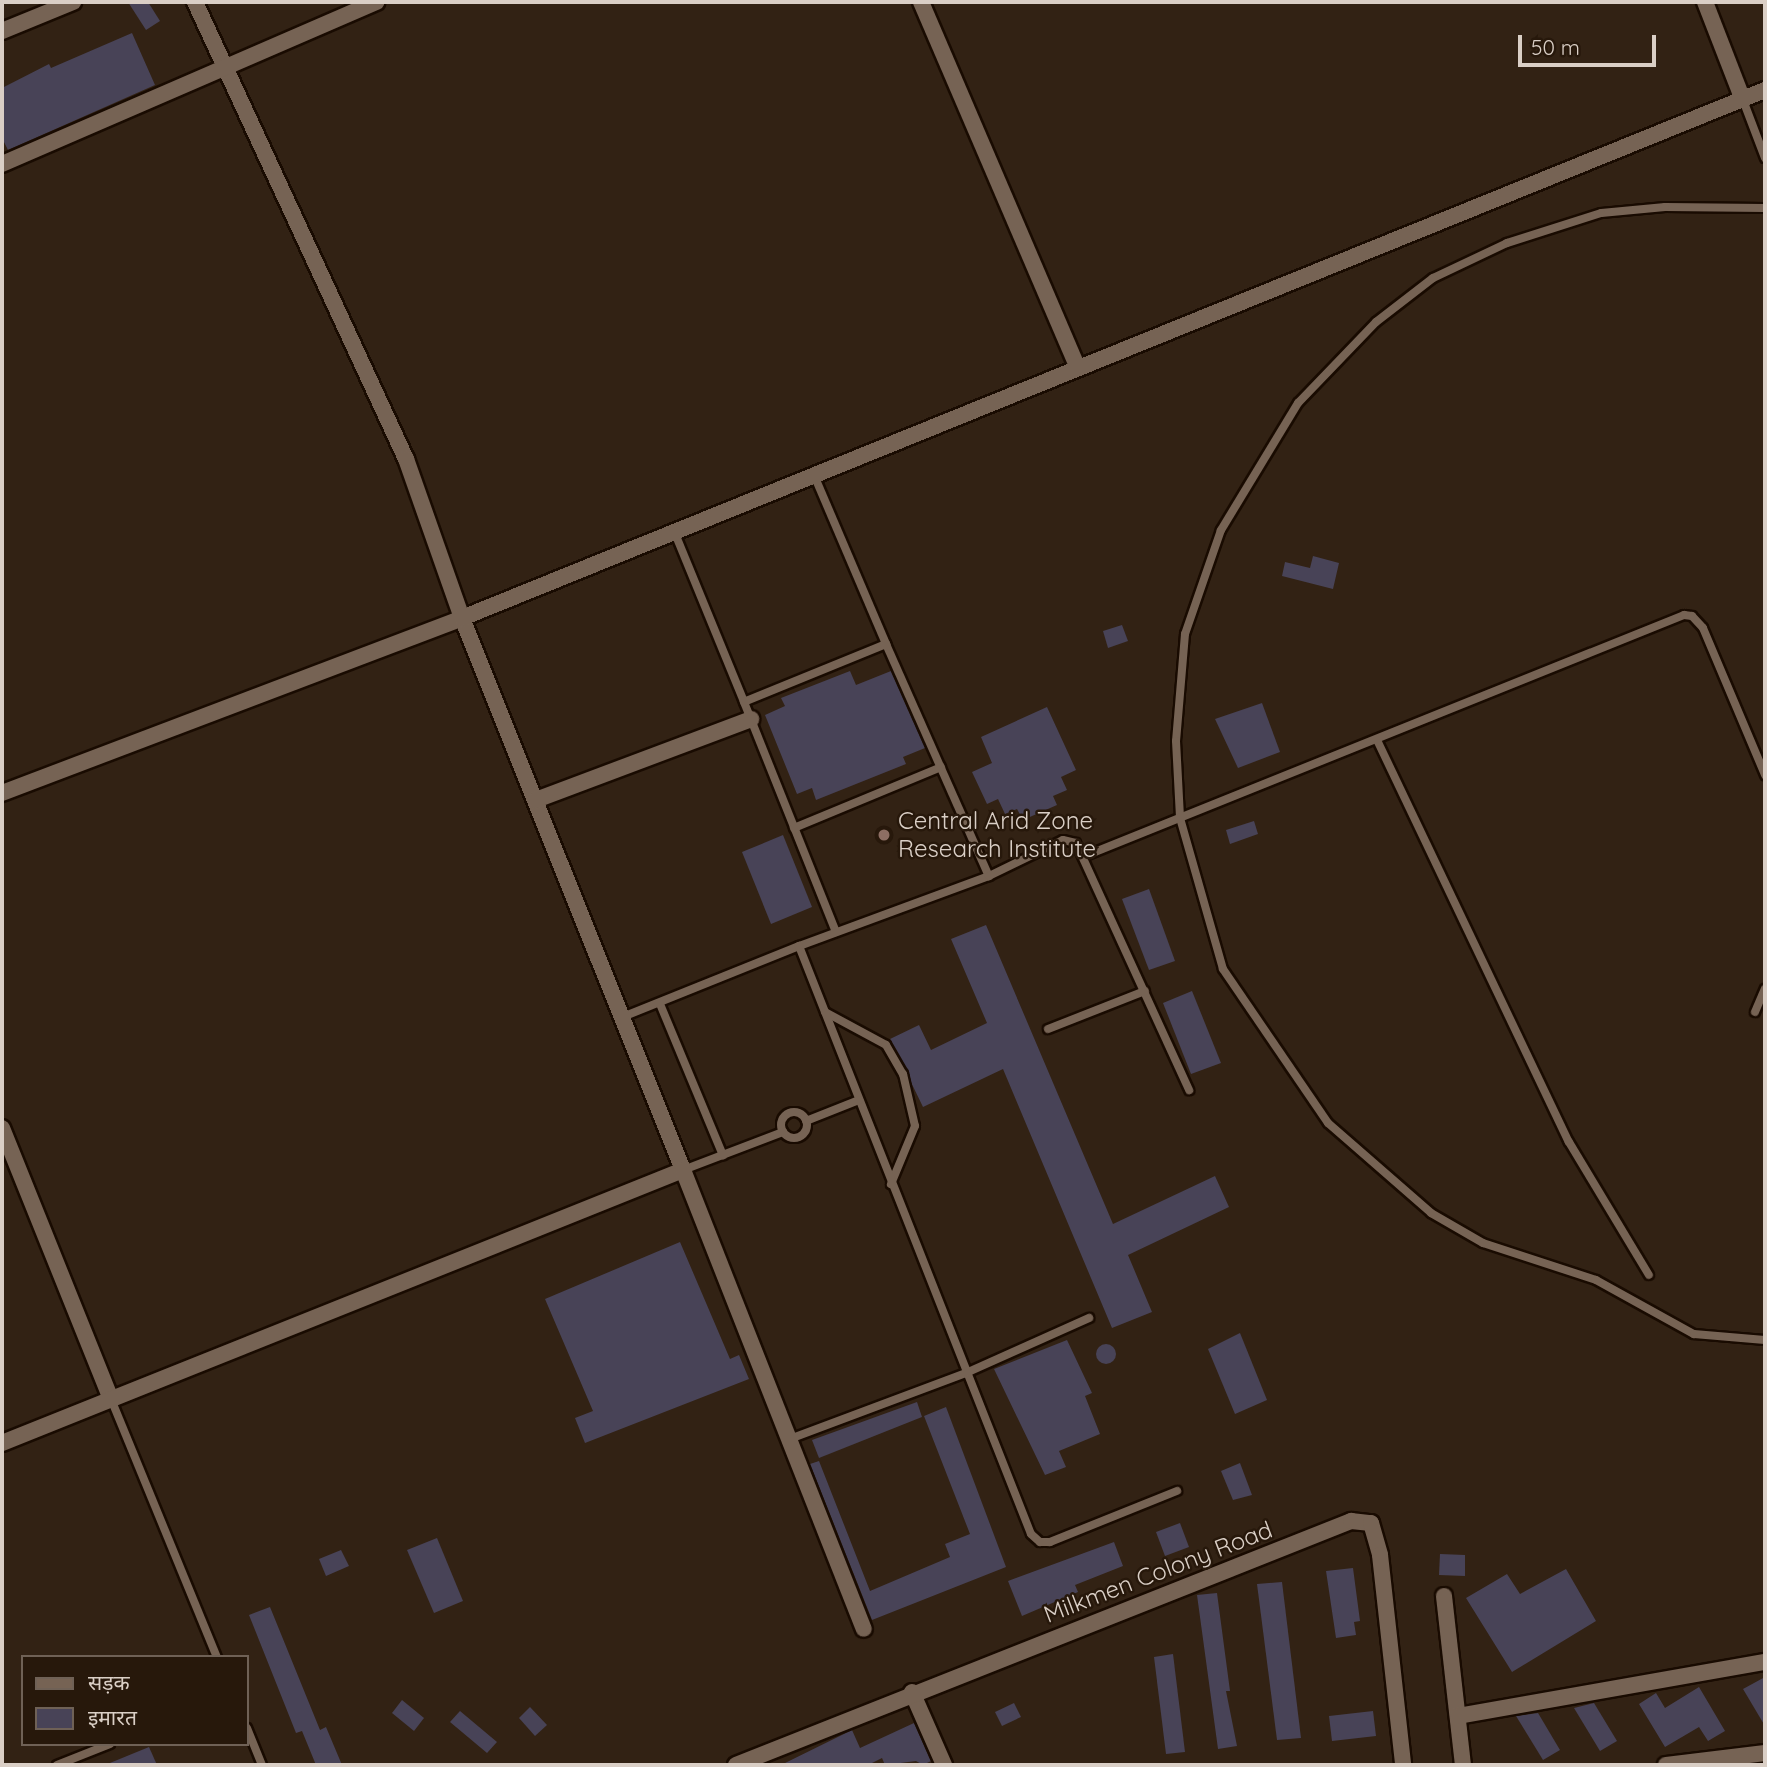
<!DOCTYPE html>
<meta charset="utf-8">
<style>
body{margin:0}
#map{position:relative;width:1767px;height:1767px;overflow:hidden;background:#322214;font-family:Quicksand,"Noto Sans Devanagari",sans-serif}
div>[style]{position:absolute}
.building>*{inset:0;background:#484357}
.round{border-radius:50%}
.roads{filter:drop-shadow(2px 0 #190b01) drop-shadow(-2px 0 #190b01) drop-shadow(0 2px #190b01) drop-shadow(0 -2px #190b01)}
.service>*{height:8px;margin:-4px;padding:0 4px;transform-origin:4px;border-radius:4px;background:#766354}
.service>.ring{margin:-4px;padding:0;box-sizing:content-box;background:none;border:8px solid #766354;border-radius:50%}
.minor>*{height:16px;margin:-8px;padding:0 8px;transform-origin:8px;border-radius:8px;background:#766354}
.dots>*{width:19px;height:19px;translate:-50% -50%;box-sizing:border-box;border:4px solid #27180b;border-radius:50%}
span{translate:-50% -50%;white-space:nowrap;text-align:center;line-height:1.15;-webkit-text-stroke:5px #27180b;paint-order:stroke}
.poi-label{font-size:24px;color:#dacfc6}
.left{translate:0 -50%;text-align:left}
.street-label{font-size:24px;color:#dacfc6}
.frame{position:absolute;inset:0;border:4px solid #dacfc6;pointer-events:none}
.legend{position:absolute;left:21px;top:1655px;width:228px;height:91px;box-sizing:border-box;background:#27180b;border:2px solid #6f6156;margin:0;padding:9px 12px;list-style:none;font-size:21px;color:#dacfc6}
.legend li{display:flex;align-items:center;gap:14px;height:35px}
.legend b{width:35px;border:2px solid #6f6156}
.scale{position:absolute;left:1518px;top:35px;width:138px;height:32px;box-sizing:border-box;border:4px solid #dacfc6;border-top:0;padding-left:9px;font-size:21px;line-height:24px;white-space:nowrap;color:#dacfc6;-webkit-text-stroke:5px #27180b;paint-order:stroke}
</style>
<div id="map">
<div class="building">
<i style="clip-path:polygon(128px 2px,148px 2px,160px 21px,146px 30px)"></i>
<i style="clip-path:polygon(132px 33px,155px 85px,8px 150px,2px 138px,2px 88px,49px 64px,51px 68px)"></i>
<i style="clip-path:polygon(1313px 556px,1339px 563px,1333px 589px,1282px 576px,1285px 562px,1310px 568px)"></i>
<i style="clip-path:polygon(1122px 625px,1128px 641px,1108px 648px,1103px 631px)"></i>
<i style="clip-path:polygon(850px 671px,856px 685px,891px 671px,925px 748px,903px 757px,906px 764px,816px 800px,812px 788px,797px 794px,765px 715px,785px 706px,781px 698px)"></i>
<i style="clip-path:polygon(1262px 703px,1280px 752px,1238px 768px,1215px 719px)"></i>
<i style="clip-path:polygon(1047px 707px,1076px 770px,1061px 777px,1067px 790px,1053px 796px,1057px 805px,1023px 820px,1017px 809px,1005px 814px,998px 799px,987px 804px,972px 772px,992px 763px,981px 737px)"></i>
<i style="clip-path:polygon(1254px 821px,1258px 834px,1230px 844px,1226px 830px)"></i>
<i style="clip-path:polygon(783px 835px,812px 907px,771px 924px,742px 852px)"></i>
<i style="clip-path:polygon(1149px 889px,1175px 961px,1149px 970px,1122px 899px)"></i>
<i style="clip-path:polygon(986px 925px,1113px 1224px,1215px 1176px,1229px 1207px,1128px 1255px,1152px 1312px,1112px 1328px,1003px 1069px,923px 1107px,890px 1039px,919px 1025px,931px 1050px,987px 1023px,951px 939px)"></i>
<i style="clip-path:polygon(1192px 991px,1221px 1063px,1191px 1074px,1163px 1003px)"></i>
<i style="clip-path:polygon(680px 1242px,730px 1359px,739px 1355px,749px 1379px,585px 1443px,575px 1418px,593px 1411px,545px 1299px)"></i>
<i style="clip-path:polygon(1240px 1333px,1267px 1400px,1235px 1414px,1208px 1349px)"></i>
<i style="clip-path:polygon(1067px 1340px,1092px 1393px,1085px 1396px,1100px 1434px,1059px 1451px,1066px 1467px,1045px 1475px,994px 1369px)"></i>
<i class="round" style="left:1096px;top:1344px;width:20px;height:20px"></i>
<i style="clip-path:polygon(917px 1402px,922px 1417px,819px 1458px,812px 1440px)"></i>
<i style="clip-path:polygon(946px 1407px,1006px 1567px,872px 1620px,810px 1464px,819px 1461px,870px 1591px,950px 1557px,945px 1544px,970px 1534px,924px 1416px)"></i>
<i style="clip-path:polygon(1240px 1463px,1252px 1495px,1233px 1500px,1221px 1471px)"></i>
<i style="clip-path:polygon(1180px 1523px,1189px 1547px,1165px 1556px,1156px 1532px)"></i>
<i style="clip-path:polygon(437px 1538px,463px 1601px,434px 1613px,407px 1550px)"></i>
<i style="clip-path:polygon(1114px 1542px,1123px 1566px,1075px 1585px,1078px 1592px,1022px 1616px,1008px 1581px)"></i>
<i style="clip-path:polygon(341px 1550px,349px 1566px,326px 1576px,319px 1559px)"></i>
<i style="clip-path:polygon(1440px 1554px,1465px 1555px,1465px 1576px,1439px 1575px)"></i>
<i style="clip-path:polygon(1353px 1568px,1360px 1621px,1354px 1622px,1356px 1635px,1336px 1638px,1326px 1571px)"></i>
<i style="clip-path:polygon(1566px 1569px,1596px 1621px,1512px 1672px,1466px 1598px,1507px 1574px,1520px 1594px)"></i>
<i style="clip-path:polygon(1282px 1582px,1301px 1738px,1277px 1740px,1257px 1584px)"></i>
<i style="clip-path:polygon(1217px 1593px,1230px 1691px,1226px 1691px,1237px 1746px,1218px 1749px,1197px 1595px)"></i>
<i style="clip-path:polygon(270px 1607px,320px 1730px,326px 1727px,342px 1765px,316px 1765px,302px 1731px,296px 1733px,249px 1615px)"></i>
<i style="clip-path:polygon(1173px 1654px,1185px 1752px,1166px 1754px,1154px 1657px)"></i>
<i style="clip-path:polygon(1765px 1677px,1765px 1726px,1743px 1689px)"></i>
<i style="clip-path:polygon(1699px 1687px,1725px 1731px,1708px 1741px,1699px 1727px,1665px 1747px,1639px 1704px,1656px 1693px,1665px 1708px)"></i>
<i style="clip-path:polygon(402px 1700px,424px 1718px,414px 1731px,392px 1713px)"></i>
<i style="clip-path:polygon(1014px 1703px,1021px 1717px,1002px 1726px,995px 1712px)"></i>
<i style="clip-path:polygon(1594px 1703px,1617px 1741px,1600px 1751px,1574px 1708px)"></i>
<i style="clip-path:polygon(530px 1707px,547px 1725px,535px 1736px,519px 1718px)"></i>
<i style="clip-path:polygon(460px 1711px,497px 1742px,487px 1753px,450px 1722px)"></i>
<i style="clip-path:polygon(1373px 1711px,1376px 1736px,1332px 1741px,1329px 1716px)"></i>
<i style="clip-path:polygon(1538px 1713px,1560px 1750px,1543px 1760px,1516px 1716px)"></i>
<i style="clip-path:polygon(914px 1723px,931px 1761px,923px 1765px,916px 1761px,885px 1765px,882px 1758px,868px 1765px,781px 1765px,852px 1730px,860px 1748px)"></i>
<i style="clip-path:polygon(149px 1747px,157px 1765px,105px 1765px)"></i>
</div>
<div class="roads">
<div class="service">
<i style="left:1743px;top:100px;width:62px;rotate:69.2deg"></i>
<i style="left:1765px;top:208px;width:100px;rotate:-179.4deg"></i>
<i style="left:1665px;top:207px;width:64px;rotate:174.6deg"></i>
<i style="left:1601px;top:213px;width:99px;rotate:162.3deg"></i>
<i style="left:1507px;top:243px;width:82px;rotate:154.7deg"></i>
<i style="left:1433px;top:278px;width:72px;rotate:142.3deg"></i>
<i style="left:1376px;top:322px;width:112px;rotate:133.9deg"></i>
<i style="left:1298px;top:403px;width:149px;rotate:121.2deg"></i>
<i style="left:1221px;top:530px;width:110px;rotate:109.1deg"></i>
<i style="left:1185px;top:634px;width:107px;rotate:94.8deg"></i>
<i style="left:1176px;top:741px;width:77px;rotate:87deg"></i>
<i style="left:1180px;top:818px;width:157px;rotate:74.1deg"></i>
<i style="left:1223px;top:969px;width:186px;rotate:55.7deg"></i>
<i style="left:1328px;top:1123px;width:137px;rotate:41.1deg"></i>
<i style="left:1431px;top:1213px;width:60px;rotate:30deg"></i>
<i style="left:1483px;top:1243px;width:119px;rotate:18.1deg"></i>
<i style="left:1596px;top:1280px;width:112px;rotate:28.9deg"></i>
<i style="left:1694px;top:1334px;width:71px;rotate:4.8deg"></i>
<i style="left:814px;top:475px;width:184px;rotate:66.9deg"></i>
<i style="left:886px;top:644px;width:153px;rotate:157.8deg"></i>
<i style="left:744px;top:702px;width:245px;rotate:68.2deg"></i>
<i style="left:674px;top:531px;width:185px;rotate:67.7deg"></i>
<i style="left:886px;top:644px;width:254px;rotate:66.1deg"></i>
<i style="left:1377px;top:740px;width:445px;rotate:64.5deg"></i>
<i style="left:1569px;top:1142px;width:155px;rotate:59deg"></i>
<i style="left:794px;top:828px;width:159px;rotate:-22.5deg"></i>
<i style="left:1085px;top:856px;width:646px;rotate:-21.92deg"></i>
<i style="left:1684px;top:615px;width:8px;rotate:7deg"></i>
<i style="left:1692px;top:616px;width:16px;rotate:47deg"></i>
<i style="left:1703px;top:628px;width:160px;rotate:67.1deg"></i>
<i style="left:799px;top:946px;width:202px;rotate:-20.2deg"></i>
<i style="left:989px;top:876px;width:82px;rotate:-25.9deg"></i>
<i style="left:1063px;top:840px;width:13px;rotate:13deg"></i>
<i style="left:1076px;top:843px;width:272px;rotate:65.4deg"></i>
<i style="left:660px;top:1004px;width:164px;rotate:67.4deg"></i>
<i style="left:825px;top:1012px;width:69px;rotate:28.4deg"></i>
<i style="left:886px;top:1045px;width:34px;rotate:60deg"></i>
<i style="left:903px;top:1074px;width:53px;rotate:77deg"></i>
<i style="left:915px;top:1126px;width:63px;rotate:112.5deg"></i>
<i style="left:1755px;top:1012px;width:25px;rotate:-67deg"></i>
<i style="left:620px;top:1018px;width:193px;rotate:-21.9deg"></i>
<i style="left:799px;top:946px;width:632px;rotate:68.47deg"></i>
<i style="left:1031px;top:1534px;width:12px;rotate:42deg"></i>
<i style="left:1040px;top:1542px;width:10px"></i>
<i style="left:1050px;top:1542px;width:137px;rotate:-21.9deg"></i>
<i style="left:1048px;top:1029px;width:104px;rotate:-21.4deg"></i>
<i class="ring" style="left:781px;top:1112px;width:18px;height:18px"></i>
<i style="left:806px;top:1121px;width:57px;rotate:-21.6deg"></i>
<i style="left:683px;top:1170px;width:107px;rotate:-20.8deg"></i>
<i style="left:111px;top:1399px;width:279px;rotate:67.7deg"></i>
<i style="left:787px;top:1440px;width:191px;rotate:-20.5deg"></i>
<i style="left:966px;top:1373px;width:135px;rotate:-24.1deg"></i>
<i style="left:247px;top:1728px;width:40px;rotate:68deg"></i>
<i style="left:57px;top:1765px;width:57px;rotate:-21.6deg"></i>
</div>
<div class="minor">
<i style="left:195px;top:2px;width:503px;rotate:65.22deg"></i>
<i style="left:406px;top:459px;width:169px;rotate:70.6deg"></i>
<i style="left:462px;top:618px;width:595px;rotate:68.18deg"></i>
<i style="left:921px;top:2px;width:398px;rotate:66.8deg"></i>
<i style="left:1705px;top:2px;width:105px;rotate:68.8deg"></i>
<i style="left:2px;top:31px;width:77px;rotate:-22.2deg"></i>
<i style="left:2px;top:164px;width:408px;rotate:-23.4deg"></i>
<i style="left:2px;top:793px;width:492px;rotate:-20.8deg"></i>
<i style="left:462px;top:618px;width:1406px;rotate:-22.06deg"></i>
<i style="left:536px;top:800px;width:230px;rotate:-20.6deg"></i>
<i style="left:2px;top:1128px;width:292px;rotate:68.1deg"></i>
<i style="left:2px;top:1443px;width:734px;rotate:-21.84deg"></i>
<i style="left:683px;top:1170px;width:493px;rotate:68.5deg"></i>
<i style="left:1444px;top:1596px;width:170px;rotate:83.6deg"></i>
<i style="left:912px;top:1692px;width:80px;rotate:66.3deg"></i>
<i style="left:1458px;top:1716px;width:312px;rotate:-10deg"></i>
<i style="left:736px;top:1765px;width:662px;rotate:-21.64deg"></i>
<i style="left:1351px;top:1521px;width:20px;rotate:6deg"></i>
<i style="left:1371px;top:1523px;width:33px;rotate:74deg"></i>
<i style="left:1380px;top:1555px;width:211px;rotate:83.7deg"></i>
<i style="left:1666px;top:1765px;width:100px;rotate:-6.9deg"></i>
</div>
</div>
<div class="dots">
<i style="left:884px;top:835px;background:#8d6e63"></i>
</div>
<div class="poi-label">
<span class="left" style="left:898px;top:835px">Central Arid Zone<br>Research Institute</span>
</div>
<div class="street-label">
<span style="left:1158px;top:1572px;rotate:-21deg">Milkmen Colony Road</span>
</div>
<div class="frame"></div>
<ul class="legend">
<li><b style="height:9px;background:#766354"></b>सड़क</li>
<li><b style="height:19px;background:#484357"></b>इमारत</li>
</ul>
<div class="scale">50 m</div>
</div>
